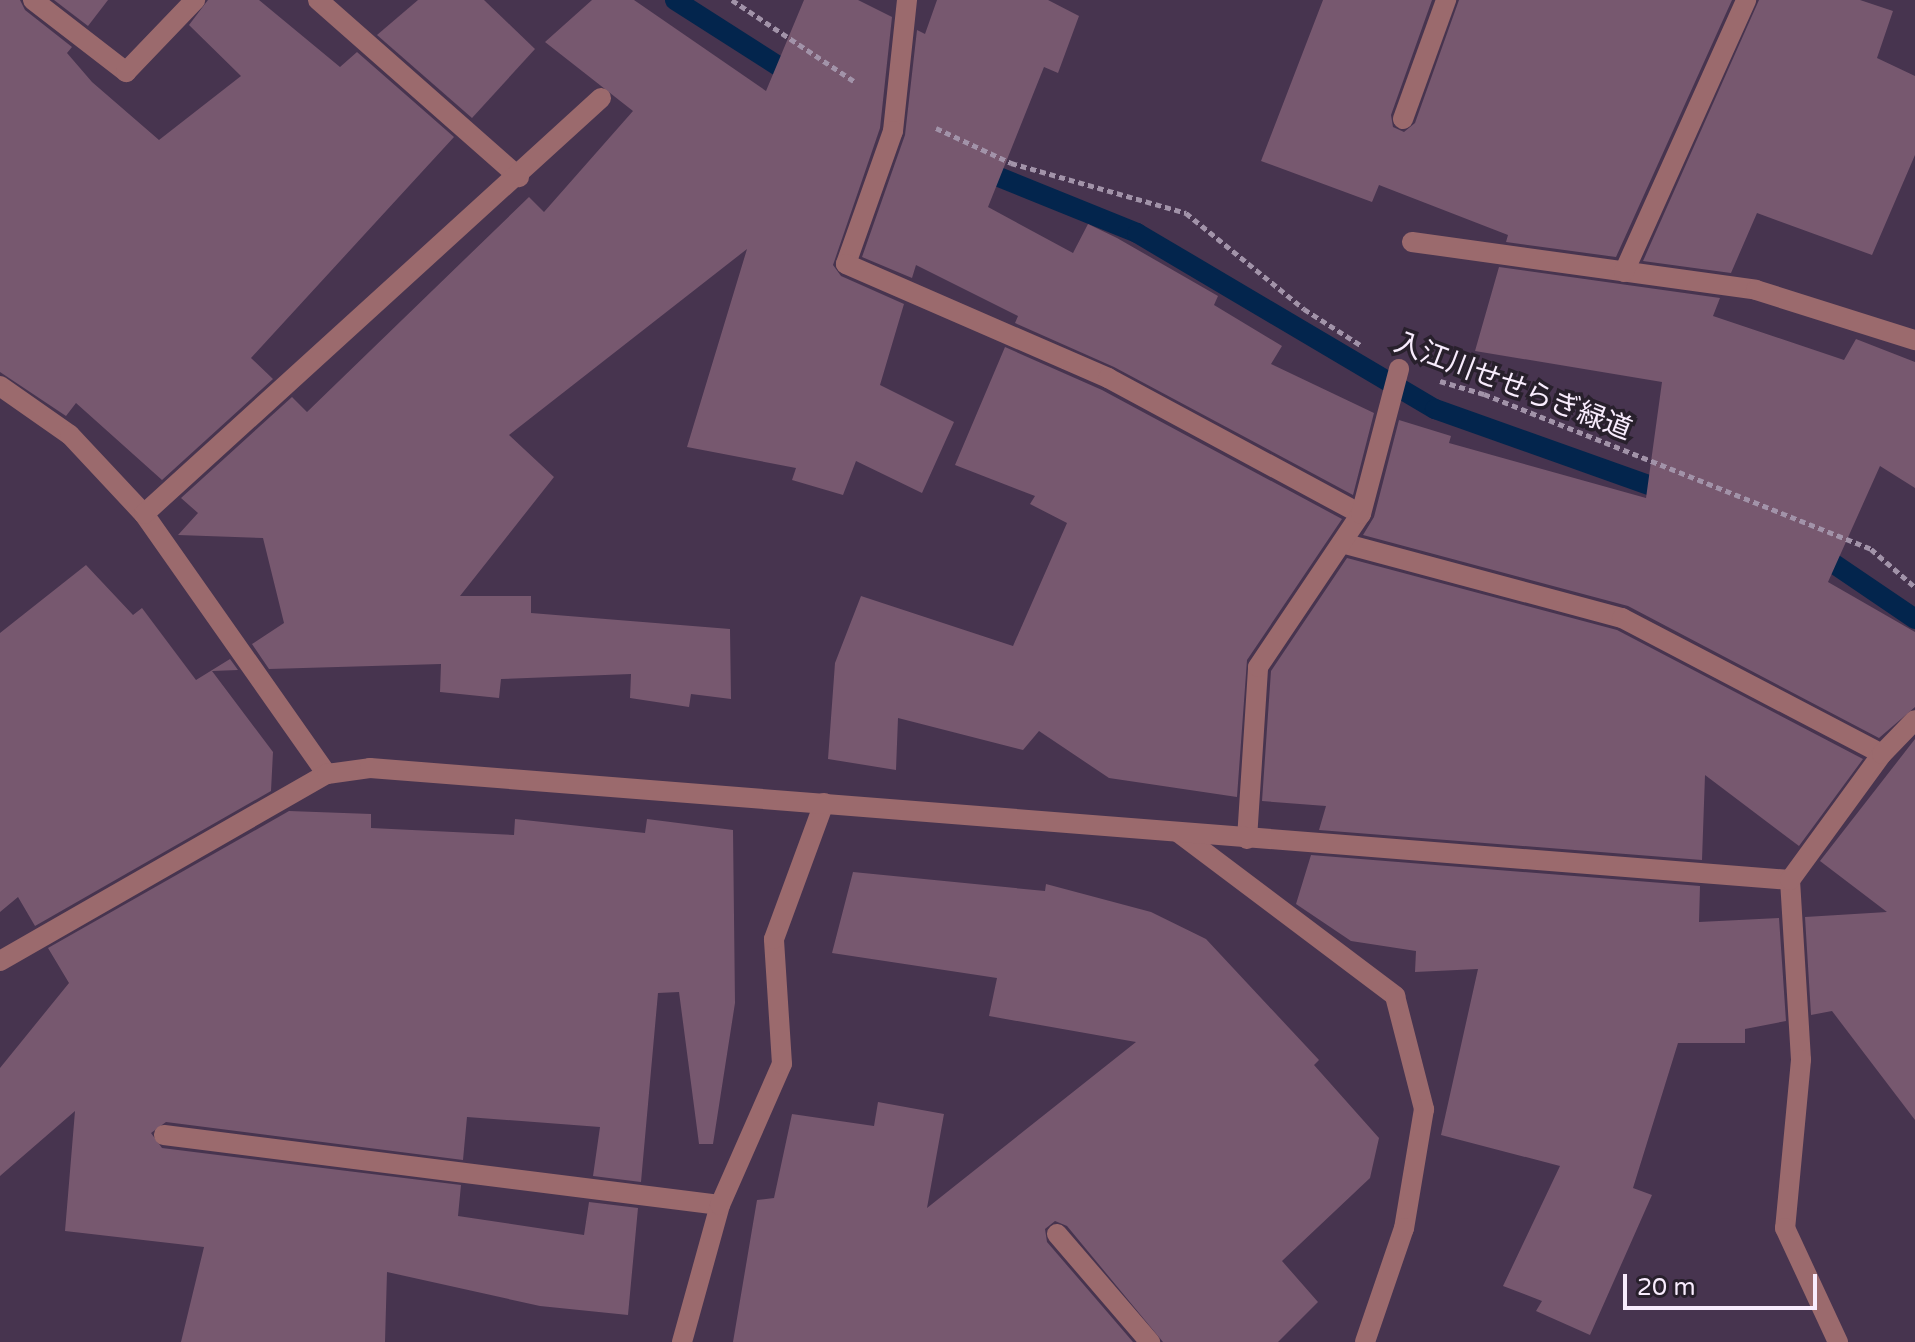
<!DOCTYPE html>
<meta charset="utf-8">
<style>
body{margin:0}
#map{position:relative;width:1915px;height:1342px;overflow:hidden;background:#47344f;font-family:"Varela Round","Noto Sans JP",sans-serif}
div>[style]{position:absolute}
.stream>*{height:20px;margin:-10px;padding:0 10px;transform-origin:10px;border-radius:10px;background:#03254d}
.building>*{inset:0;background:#77586f}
.path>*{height:5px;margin-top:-2.5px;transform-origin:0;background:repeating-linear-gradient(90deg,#a293a9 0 6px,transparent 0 10px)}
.lane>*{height:20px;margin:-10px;padding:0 10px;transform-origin:10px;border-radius:10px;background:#9b6a6d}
.street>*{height:20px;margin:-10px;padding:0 10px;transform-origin:10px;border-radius:10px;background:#9b6a6d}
span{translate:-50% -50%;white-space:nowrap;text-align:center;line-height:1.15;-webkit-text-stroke:7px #28202c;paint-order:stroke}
.street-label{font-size:28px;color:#f8ecfd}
.scale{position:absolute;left:1623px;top:1274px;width:194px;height:36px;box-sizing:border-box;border:4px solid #f8ecfd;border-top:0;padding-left:10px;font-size:24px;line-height:28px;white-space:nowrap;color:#f8ecfd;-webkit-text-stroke:6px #28202c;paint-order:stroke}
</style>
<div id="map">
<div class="stream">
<i style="left:675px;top:0;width:148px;rotate:32.6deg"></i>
<i style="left:974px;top:167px;width:176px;rotate:22deg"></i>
<i style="left:1137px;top:233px;width:346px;rotate:30.6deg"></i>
<i style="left:1435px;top:409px;width:251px;rotate:19.6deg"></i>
<i style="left:1815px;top:551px;width:121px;rotate:34.2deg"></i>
</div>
<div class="building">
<i style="clip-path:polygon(0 0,20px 0,25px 10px,72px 47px,67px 53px,92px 82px,159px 140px,241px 76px,189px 25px,208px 0,259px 0,340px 67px,357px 52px,454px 137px,251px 358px,273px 379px,162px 480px,76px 403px,66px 416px,0 372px)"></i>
<i style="clip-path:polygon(54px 0,108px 0,88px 26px)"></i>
<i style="clip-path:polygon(418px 0,484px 0,535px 49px,472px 118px,377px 35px)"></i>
<i style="clip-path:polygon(592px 0,634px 0,766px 91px,804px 0,858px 0,892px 17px,880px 128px,833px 265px,841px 276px,904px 304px,880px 385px,954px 422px,922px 493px,856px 461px,843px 495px,792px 480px,796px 468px,687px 447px,747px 249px,509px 435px,554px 477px,460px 596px,531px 596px,531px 613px,730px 629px,731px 699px,691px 694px,689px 707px,630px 698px,631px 674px,501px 679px,499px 698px,440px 692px,441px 664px,269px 669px,252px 644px,284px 623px,263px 538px,178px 535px,198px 513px,181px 498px,292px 397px,307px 412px,529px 197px,544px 212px,633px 111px,545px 42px)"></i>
<i style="clip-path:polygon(937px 0,1048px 0,1079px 16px,1058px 73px,1044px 67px,988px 207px,1073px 253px,1088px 224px,1117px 238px,1218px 296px,1214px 305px,1282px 346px,1271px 364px,1374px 413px,1353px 495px,1114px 367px,1015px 323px,1018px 316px,916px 265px,912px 278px,862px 257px,905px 135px,917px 30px,925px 34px)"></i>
<i style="clip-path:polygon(1323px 0,1432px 0,1391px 115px,1393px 127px,1404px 132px,1415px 123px,1459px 0,1732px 0,1616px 257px,1506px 242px,1508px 235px,1379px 185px,1372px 202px,1261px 161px)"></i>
<i style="clip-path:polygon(1759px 0,1860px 0,1893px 11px,1877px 58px,1915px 76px,1915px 155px,1872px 255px,1757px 213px,1731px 273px,1643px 261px)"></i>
<i style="clip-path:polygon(1499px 267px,1720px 298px,1713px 316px,1844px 360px,1856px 339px,1915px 362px,1915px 488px,1880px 466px,1828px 582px,1915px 632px,1915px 707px,1879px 738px,1628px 606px,1363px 535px,1374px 517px,1399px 420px,1451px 436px,1449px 443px,1646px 498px,1662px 382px,1475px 351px)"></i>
<i style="clip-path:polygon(1005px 347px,1102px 390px,1342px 519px,1247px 660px,1237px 797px,1109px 778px,1039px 731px,1023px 750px,898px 718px,896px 770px,828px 759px,835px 663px,861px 596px,1013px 646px,1067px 523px,1030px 504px,1035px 496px,955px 465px)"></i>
<i style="clip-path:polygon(1347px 558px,1617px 630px,1863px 759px,1799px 846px,1705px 775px,1702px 860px,1319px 830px,1326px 806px,1262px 801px,1271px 671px)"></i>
<i style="clip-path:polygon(86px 565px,133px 615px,142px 608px,196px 680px,230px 659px,238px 670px,212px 671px,273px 752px,271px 791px,35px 926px,18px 897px,0 912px,0 633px)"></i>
<i style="clip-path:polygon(1915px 739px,1915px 1120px,1832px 1011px,1811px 1015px,1805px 917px,1887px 912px,1820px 861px)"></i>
<i style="clip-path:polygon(289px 811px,371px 814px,371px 828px,514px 835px,515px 819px,645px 833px,647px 819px,733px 830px,735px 1003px,713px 1144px,699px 1144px,679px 992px,658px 993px,641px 1182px,593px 1176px,600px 1127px,467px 1117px,463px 1160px,166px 1122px,151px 1133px,162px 1148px,461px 1185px,458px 1216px,584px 1235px,589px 1202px,638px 1208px,628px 1315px,540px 1306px,387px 1272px,385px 1342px,181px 1342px,204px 1247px,65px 1231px,75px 1111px,0 1176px,0 1068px,69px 983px,48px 948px)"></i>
<i style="clip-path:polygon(1311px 855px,1700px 886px,1699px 922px,1779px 918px,1786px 1021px,1745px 1029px,1745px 1043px,1678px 1043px,1633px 1188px,1652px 1195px,1590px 1335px,1536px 1311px,1542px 1301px,1503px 1286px,1560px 1166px,1441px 1135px,1478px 969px,1415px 972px,1416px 951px,1351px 941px,1296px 904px)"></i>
<i style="clip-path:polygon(853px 872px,1045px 891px,1046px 884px,1151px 912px,1206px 939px,1319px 1060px,1314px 1065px,1379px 1138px,1370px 1178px,1282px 1261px,1318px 1302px,1278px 1342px,1163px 1342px,1067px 1226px,1055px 1221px,1045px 1229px,1047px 1242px,1133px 1342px,733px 1342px,757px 1200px,774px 1198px,792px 1114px,874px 1126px,878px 1102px,944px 1114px,927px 1208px,1136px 1042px,989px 1016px,997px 978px,832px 953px)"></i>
</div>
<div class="path">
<i style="left:732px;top:0;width:146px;rotate:33.6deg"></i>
<i style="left:936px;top:128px;width:83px;rotate:25deg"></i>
<i style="left:1011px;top:163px;width:182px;rotate:15.9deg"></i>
<i style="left:1186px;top:213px;width:152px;rotate:39.1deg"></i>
<i style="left:1304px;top:309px;width:69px;rotate:32.5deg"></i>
<i style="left:1440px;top:381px;width:46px;rotate:16.5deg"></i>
<i style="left:1484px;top:394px;width:417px;rotate:21.8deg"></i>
<i style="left:1871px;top:549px;width:58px;rotate:40.8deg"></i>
</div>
<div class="lane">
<i style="left:1412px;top:242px;width:347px;rotate:7.9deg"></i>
<i style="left:1756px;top:290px;width:167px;rotate:17.5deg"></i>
<i style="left:1624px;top:272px;width:298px;rotate:-65.8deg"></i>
<i style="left:164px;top:1135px;width:560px;rotate:7.18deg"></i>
<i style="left:682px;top:1342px;width:142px;rotate:-74.5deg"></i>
<i style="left:720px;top:1205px;width:154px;rotate:-66.3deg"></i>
<i style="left:782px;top:1064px;width:125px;rotate:-93.7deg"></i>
<i style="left:774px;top:939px;width:145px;rotate:-69.8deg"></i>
</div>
<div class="street">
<i style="left:33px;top:0;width:118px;rotate:37.7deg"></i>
<i style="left:126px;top:72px;width:100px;rotate:-46.2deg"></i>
<i style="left:318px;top:0;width:268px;rotate:41.4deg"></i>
<i style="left:907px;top:0;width:132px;rotate:96.1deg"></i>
<i style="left:893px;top:131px;width:141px;rotate:109.5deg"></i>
<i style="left:846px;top:264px;width:286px;rotate:23.5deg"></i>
<i style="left:1108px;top:378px;width:287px;rotate:28.3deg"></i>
<i style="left:1403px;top:119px;width:127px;rotate:-70.1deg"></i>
<i style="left:0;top:386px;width:85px;rotate:35deg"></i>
<i style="left:70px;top:435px;width:108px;rotate:46.9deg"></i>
<i style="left:144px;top:514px;width:318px;rotate:54.9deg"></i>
<i style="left:144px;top:514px;width:618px;rotate:-42.31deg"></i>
<i style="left:1342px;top:543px;width:290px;rotate:15deg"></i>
<i style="left:1622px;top:618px;width:293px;rotate:27.6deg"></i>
<i style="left:1179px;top:833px;width:271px;rotate:37deg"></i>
<i style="left:1395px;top:996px;width:117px;rotate:75.6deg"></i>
<i style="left:1424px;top:1109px;width:121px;rotate:99.5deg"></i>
<i style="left:1404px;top:1228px;width:120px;rotate:108.9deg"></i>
<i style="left:1247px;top:839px;width:172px;rotate:-86.3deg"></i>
<i style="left:1258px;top:667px;width:184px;rotate:-56.1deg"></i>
<i style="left:1361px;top:514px;width:150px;rotate:-75.3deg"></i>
<i style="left:1790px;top:880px;width:180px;rotate:86.5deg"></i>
<i style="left:1801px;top:1060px;width:169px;rotate:95.4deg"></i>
<i style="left:1785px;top:1228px;width:126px;rotate:65.1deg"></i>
<i style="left:0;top:961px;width:377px;rotate:-29.8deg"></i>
<i style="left:327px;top:774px;width:43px;rotate:-7.9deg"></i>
<i style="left:370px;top:768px;width:1424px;rotate:4.51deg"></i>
<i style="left:1790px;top:880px;width:156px;rotate:-53.9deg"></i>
<i style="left:1882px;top:754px;width:47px;rotate:-45.9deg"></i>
<i style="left:1057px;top:1234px;width:143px;rotate:49.3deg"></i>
</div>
<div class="street-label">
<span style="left:1513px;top:386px;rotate:21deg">入江川せせらぎ緑道</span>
</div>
<div class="scale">20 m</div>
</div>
